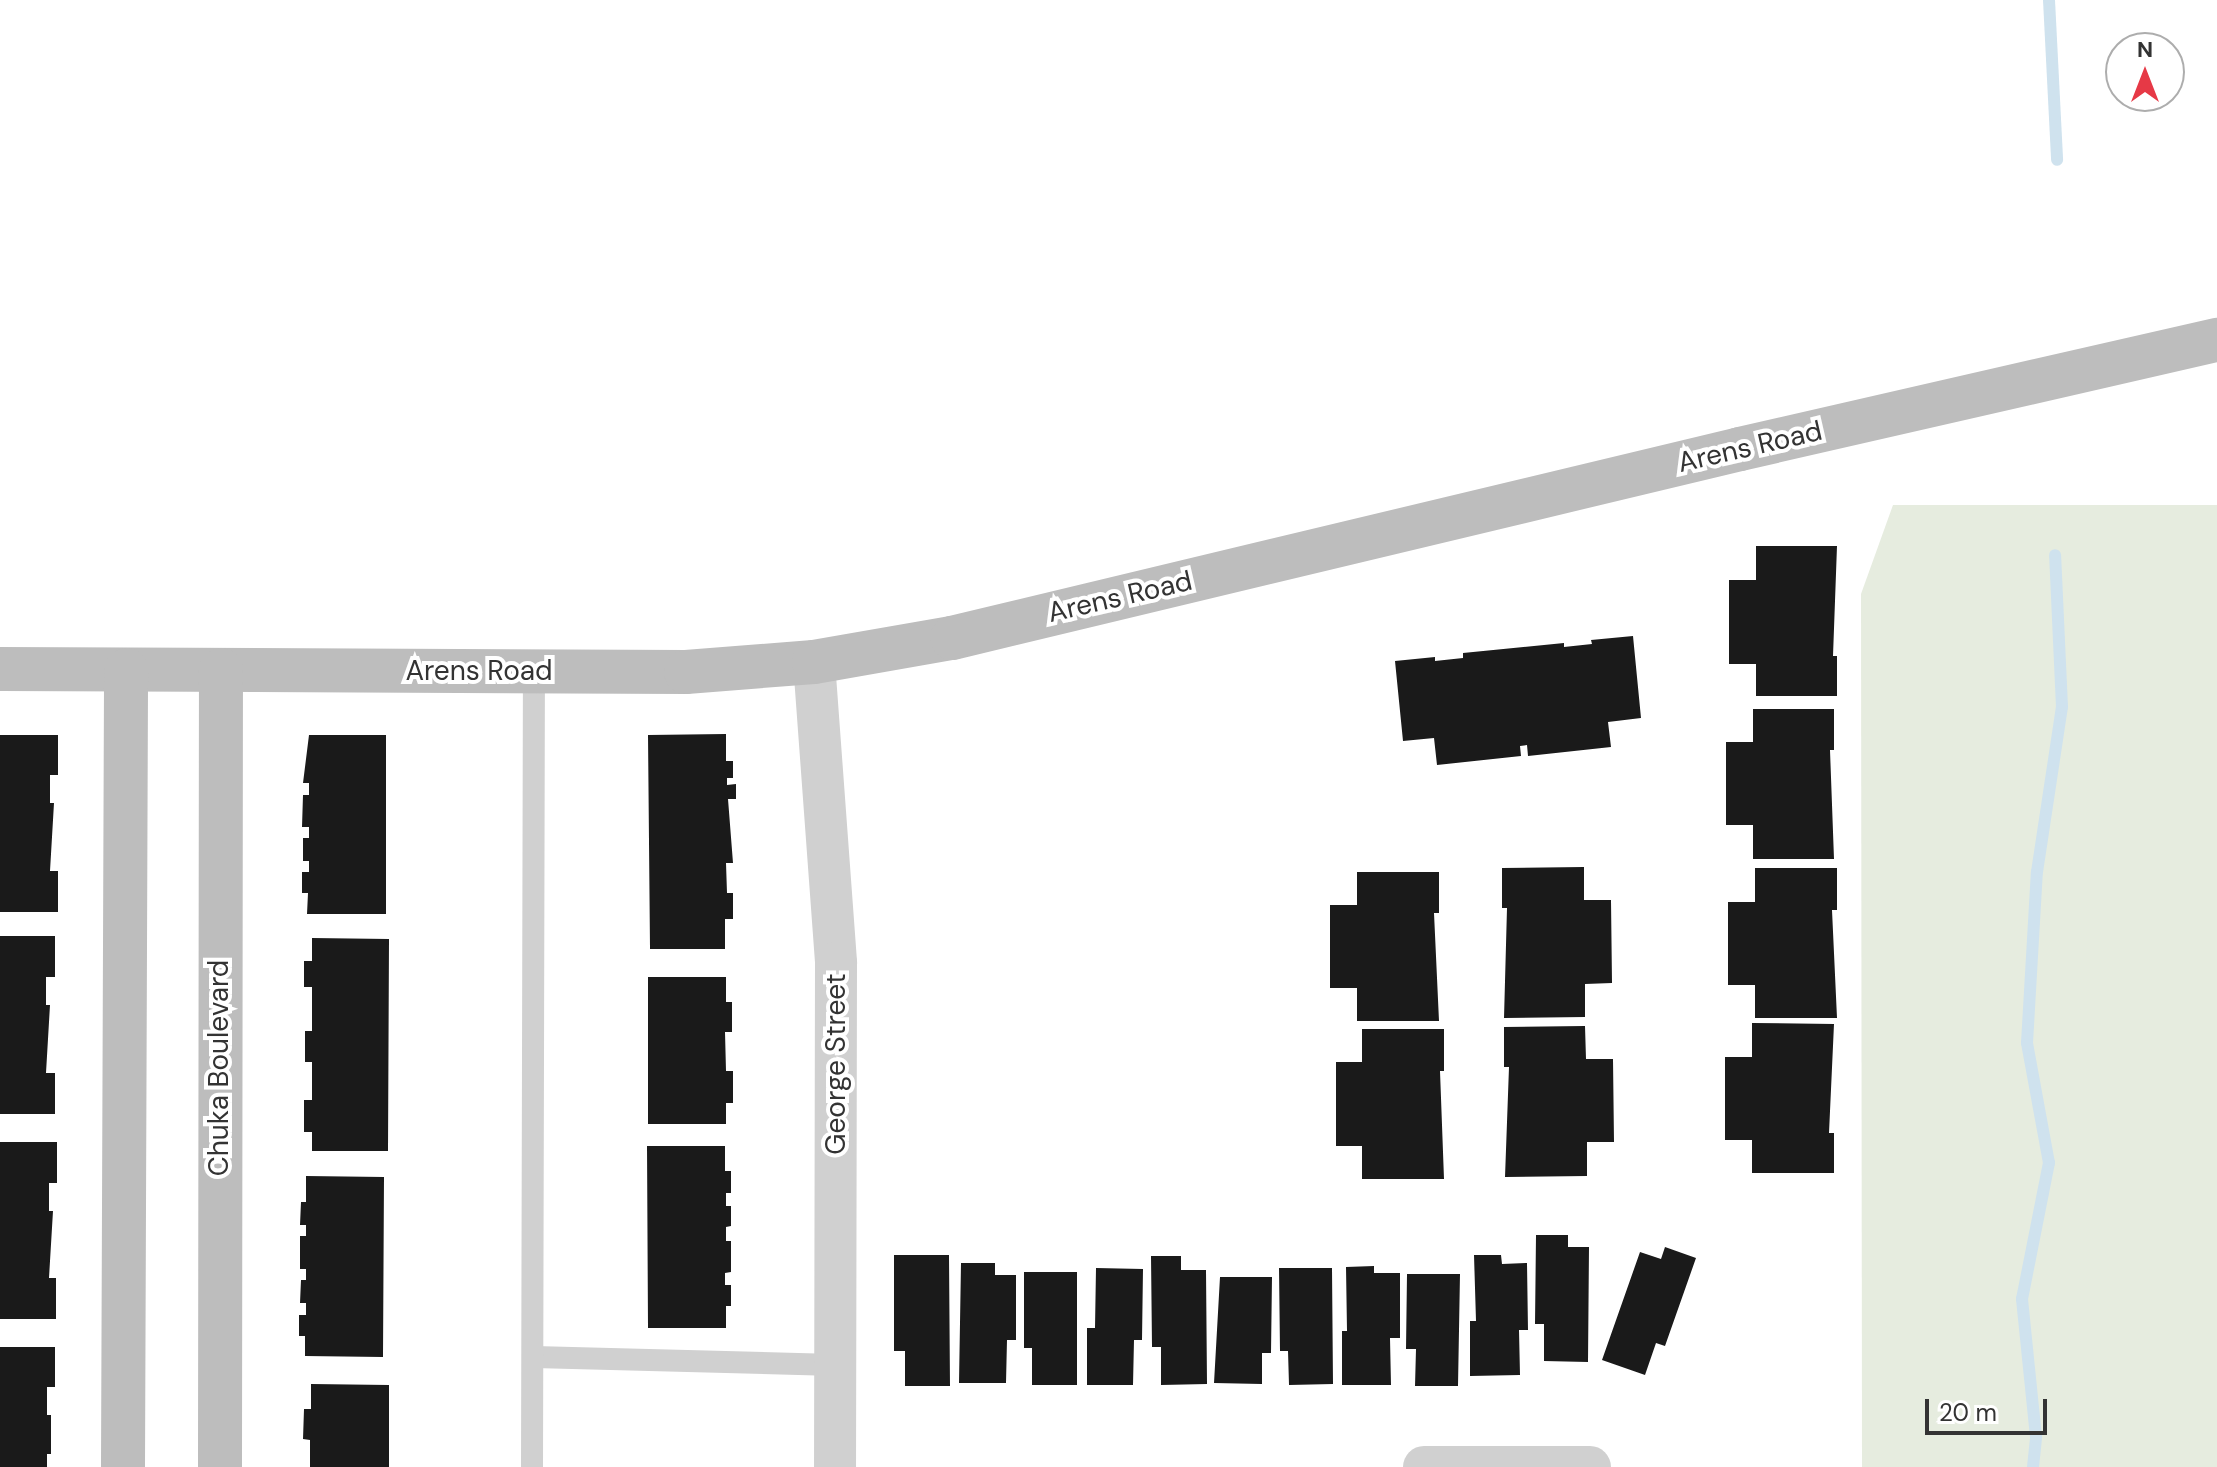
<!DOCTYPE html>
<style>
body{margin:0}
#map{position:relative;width:2217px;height:1467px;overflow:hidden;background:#fff;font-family:"DM Sans",sans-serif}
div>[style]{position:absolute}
.green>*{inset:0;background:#e6ecdf}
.stream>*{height:12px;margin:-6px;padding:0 6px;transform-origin:6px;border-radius:6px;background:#cfe2ee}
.building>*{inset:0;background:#1a1a1a}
.lane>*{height:22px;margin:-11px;padding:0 11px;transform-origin:11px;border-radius:11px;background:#d0d0d0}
.street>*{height:42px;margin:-21px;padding:0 21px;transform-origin:21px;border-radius:21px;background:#d0d0d0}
.secondary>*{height:44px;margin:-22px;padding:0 22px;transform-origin:22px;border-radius:22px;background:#bdbdbd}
span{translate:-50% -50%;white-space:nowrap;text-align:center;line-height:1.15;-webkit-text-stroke:8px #fff;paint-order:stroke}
.street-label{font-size:28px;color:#333}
.north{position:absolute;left:2105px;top:32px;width:80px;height:80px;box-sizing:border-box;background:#fff;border:2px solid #adadad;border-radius:50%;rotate:0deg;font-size:22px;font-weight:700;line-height:32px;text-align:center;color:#333}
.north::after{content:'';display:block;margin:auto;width:28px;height:36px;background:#e63946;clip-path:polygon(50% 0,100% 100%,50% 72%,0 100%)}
.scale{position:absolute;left:1925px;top:1399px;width:122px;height:36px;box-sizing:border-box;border:4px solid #333;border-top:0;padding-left:10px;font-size:24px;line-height:28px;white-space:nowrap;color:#333;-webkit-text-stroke:6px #fff;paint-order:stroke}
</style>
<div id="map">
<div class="green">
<i style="clip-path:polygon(1893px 505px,2217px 505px,2217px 1467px,1862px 1467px,1861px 594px)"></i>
</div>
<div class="stream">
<i style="left:2049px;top:0;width:160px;rotate:87.1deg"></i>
<i style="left:2033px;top:1467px;width:30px;rotate:-84deg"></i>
<i style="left:2036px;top:1437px;width:139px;rotate:-95.8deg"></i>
<i style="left:2022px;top:1299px;width:139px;rotate:-78.8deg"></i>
<i style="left:2049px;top:1163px;width:122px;rotate:-100.4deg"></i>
<i style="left:2027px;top:1043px;width:171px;rotate:-86.7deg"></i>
<i style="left:2037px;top:872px;width:167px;rotate:-81.4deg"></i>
<i style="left:2062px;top:707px;width:152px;rotate:-92.6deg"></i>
</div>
<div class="building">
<i style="clip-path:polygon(1756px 546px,1837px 546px,1833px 656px,1837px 656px,1837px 696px,1756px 696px,1756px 664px,1729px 664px,1729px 580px,1756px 580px)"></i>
<i style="clip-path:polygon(1633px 636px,1641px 718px,1608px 722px,1611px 747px,1528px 756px,1527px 745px,1520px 746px,1521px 756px,1437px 765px,1434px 738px,1403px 741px,1395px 661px,1435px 657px,1435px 661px,1463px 658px,1463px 653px,1564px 643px,1564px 647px,1592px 644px,1591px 640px)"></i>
<i style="clip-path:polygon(1753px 709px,1834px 709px,1834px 750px,1830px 750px,1834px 859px,1753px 859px,1753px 825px,1726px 825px,1726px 742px,1753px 742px)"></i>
<i style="clip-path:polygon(726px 734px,726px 761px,733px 761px,733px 778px,727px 778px,727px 785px,736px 784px,736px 799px,728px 799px,733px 863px,726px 863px,727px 893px,733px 893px,733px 919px,725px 919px,725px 949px,650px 949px,648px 735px)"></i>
<i style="clip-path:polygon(0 735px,58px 735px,58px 775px,50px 775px,50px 803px,54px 803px,50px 871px,58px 871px,58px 912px,0 912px)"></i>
<i style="clip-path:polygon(309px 735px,386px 735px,386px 914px,307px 914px,308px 893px,302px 893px,302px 872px,309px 872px,309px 861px,303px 861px,303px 838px,309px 838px,309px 827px,302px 827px,303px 795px,309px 795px,309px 783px,303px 783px)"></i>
<i style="clip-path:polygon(1584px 867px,1584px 900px,1611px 900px,1612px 983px,1585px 984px,1585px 1017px,1504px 1018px,1507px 908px,1502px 908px,1502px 868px)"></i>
<i style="clip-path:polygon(1755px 868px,1837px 868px,1837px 910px,1832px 910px,1837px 1018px,1755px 1018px,1755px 985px,1728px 985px,1728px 902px,1755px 902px)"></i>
<i style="clip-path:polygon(1357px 872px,1439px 872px,1439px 913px,1434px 913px,1439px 1021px,1357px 1021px,1357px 988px,1330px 988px,1330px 905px,1357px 905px)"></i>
<i style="clip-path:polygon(0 936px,55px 936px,55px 977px,46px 977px,46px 1005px,50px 1005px,46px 1073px,55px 1073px,55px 1114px,0 1114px)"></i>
<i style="clip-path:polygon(312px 938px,389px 939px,388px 1151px,312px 1151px,312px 1132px,304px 1132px,304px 1100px,312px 1100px,312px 1062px,305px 1062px,305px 1031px,312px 1031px,312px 987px,304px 987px,304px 961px,312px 961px)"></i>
<i style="clip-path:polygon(648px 977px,726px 977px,726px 1002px,732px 1002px,732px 1032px,725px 1032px,726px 1071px,733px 1071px,733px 1103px,726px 1103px,726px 1124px,648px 1124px)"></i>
<i style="clip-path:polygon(1752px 1023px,1834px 1024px,1829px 1133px,1834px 1133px,1834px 1173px,1752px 1173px,1752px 1140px,1725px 1140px,1725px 1057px,1752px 1057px)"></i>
<i style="clip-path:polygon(1585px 1026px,1586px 1059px,1613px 1059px,1614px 1142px,1587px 1142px,1587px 1176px,1505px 1177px,1509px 1067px,1504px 1067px,1504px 1027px)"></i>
<i style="clip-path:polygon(1362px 1029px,1444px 1029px,1444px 1071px,1440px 1071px,1444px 1179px,1362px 1179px,1362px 1146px,1336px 1146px,1336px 1062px,1362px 1062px)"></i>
<i style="clip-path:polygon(0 1142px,57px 1142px,57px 1183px,49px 1183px,49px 1211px,53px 1211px,49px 1278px,56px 1278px,56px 1319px,0 1319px)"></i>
<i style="clip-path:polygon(647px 1146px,725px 1146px,725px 1171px,731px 1171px,731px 1193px,726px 1193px,726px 1206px,731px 1206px,731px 1226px,726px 1227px,726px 1241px,731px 1241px,731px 1272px,725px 1273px,725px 1285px,731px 1285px,731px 1306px,726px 1306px,726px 1328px,648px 1328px)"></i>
<i style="clip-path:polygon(306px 1176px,384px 1177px,383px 1357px,305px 1356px,305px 1336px,299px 1336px,299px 1315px,306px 1315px,306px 1303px,300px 1303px,301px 1280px,306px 1280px,306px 1269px,300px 1269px,300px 1236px,306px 1236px,306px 1225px,300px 1225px,301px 1202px,306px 1202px)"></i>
<i style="clip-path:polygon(1536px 1235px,1568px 1235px,1568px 1247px,1589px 1247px,1588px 1362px,1544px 1361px,1544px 1324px,1535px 1324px)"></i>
<i style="clip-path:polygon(1665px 1247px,1696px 1258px,1665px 1346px,1656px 1343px,1645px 1375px,1602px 1360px,1640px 1252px,1661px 1259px)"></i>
<i style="clip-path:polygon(894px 1255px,949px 1255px,950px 1386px,905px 1386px,905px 1351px,894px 1351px)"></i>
<i style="clip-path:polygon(1474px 1255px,1501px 1255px,1502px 1264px,1527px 1263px,1528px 1330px,1519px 1330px,1520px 1375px,1470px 1376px,1470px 1321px,1476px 1321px)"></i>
<i style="clip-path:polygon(1151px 1256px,1181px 1256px,1181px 1270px,1206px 1270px,1207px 1384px,1161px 1385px,1161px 1347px,1152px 1347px)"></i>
<i style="clip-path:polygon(961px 1263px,995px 1263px,995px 1275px,1016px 1275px,1016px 1340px,1007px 1340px,1006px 1383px,959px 1383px)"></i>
<i style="clip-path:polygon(1374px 1266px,1374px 1273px,1400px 1273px,1400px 1338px,1390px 1338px,1391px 1385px,1342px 1385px,1342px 1331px,1347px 1331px,1346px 1267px)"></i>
<i style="clip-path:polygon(1096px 1268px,1143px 1269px,1142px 1340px,1134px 1340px,1133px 1385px,1087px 1385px,1087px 1328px,1095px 1328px)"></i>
<i style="clip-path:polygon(1279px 1268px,1332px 1268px,1333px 1384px,1289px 1385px,1288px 1351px,1280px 1351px)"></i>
<i style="clip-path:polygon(1024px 1272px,1077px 1272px,1077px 1385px,1032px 1385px,1032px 1348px,1024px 1348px)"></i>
<i style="clip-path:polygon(1407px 1274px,1460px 1274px,1458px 1386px,1415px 1386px,1416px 1349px,1406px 1349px)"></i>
<i style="clip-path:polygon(1220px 1277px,1272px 1277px,1271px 1353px,1262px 1353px,1262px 1384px,1214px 1383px)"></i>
<i style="clip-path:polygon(0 1347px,55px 1347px,55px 1387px,47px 1387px,47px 1415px,51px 1415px,51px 1454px,47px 1454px,47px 1467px,0 1467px)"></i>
<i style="clip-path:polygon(311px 1384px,389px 1385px,389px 1467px,310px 1467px,310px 1440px,303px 1439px,304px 1409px,311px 1409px)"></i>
</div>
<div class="lane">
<i style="left:534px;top:1357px;width:301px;rotate:1.5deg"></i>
<i style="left:532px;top:1467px;width:796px;rotate:-89.86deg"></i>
</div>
<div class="street">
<i style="left:814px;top:662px;width:302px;rotate:85.8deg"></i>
<i style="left:836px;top:963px;width:504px;rotate:90.11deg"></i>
<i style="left:1424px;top:1467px;width:166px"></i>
</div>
<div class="secondary">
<i style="left:0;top:669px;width:686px;rotate:0.25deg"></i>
<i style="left:686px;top:672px;width:128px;rotate:-4.5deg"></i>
<i style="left:814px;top:662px;width:140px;rotate:-9.9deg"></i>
<i style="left:952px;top:638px;width:810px;rotate:-13.49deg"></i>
<i style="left:1740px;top:449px;width:489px;rotate:-12.9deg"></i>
<i style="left:123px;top:1467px;width:797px;rotate:-89.78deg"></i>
<i style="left:220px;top:1467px;width:797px;rotate:-89.93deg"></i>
</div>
<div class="street-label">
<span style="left:1750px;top:447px;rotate:-13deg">Arens Road</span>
<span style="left:1120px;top:597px;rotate:-13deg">Arens Road</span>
<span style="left:479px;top:671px">Arens Road</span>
<span style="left:836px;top:1064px;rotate:-90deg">George Street</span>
<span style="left:219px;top:1068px;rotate:-90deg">Chuka Boulevard</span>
</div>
<div class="north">N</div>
<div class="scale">20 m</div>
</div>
